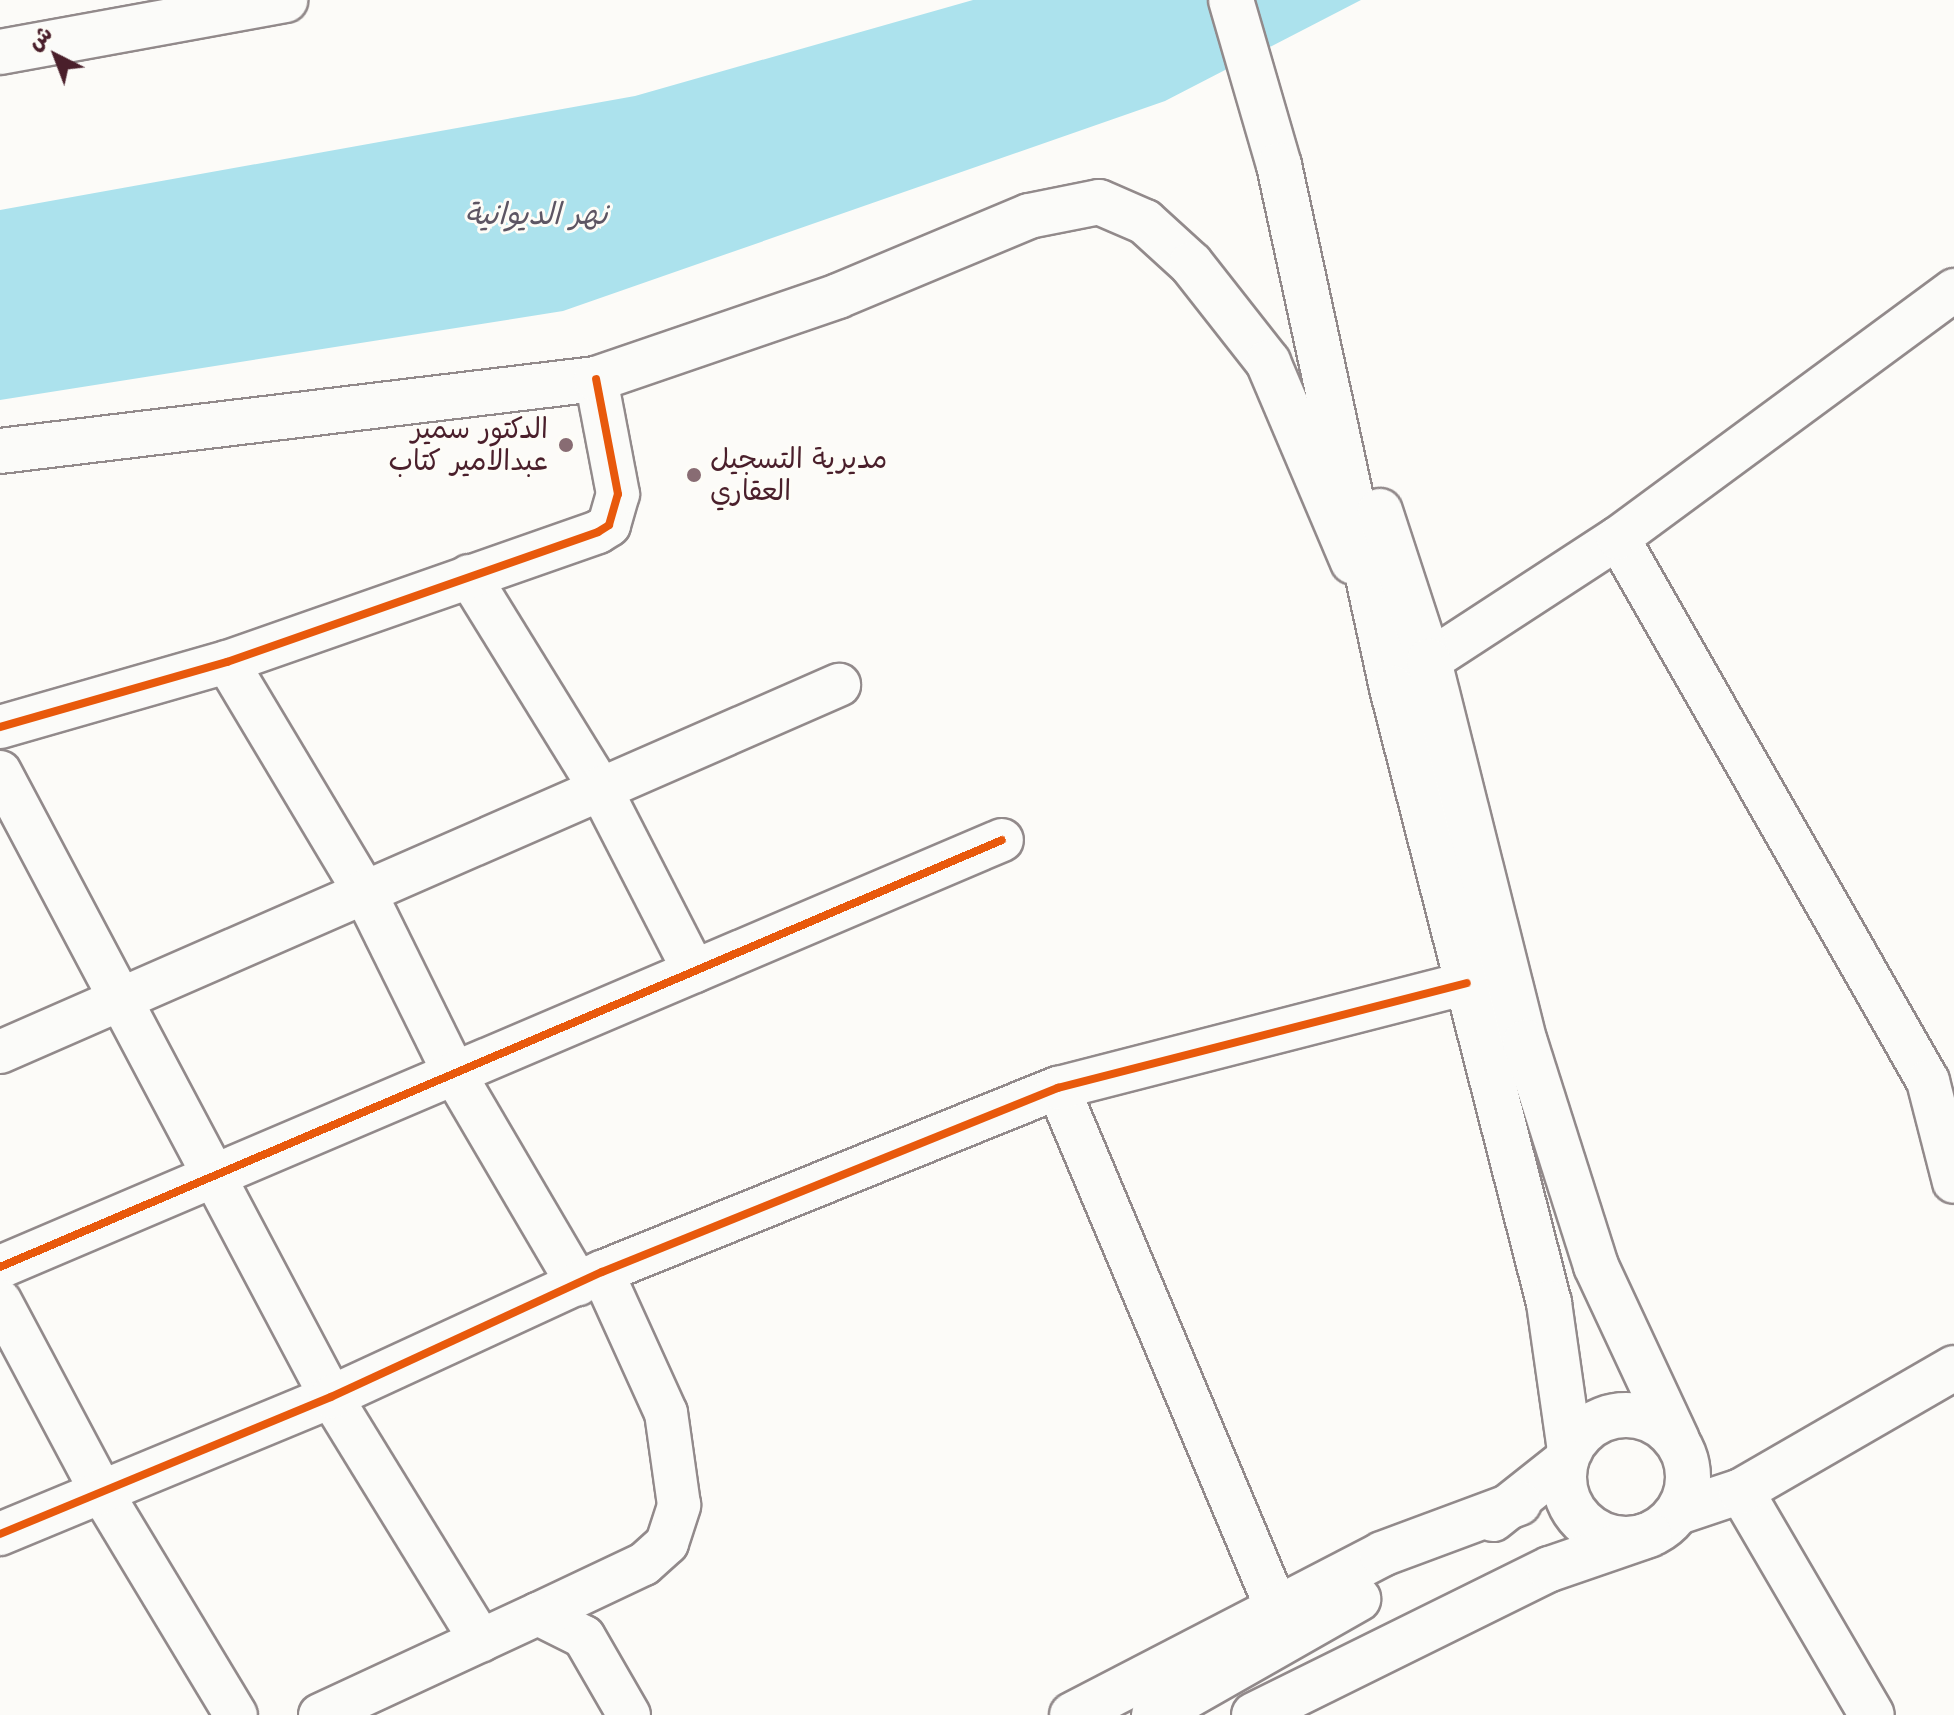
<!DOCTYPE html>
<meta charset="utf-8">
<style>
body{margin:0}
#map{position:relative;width:1954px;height:1715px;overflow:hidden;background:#fcfbf8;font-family:"Comic Neue","Playpen Sans Arabic",sans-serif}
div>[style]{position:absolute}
.water>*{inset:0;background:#ace2ed}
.roads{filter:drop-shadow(2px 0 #928a8b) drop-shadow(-2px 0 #928a8b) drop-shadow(0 2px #928a8b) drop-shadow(0 -2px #928a8b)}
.minor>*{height:42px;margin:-21px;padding:0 21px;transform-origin:21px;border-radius:21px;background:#fbfbf9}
.tertiary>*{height:44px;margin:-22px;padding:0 22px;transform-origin:22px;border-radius:22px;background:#fbfbf9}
.secondary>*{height:44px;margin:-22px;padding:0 22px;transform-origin:22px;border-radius:22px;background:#fbfbf9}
.primary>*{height:44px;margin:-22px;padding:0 22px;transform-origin:22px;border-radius:22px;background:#fbfbf9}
.primary>.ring{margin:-22px;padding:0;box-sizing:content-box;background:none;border:44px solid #fbfbf9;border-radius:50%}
.cycleway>*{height:8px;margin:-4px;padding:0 4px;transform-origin:4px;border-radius:4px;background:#e8590c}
.dots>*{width:22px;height:22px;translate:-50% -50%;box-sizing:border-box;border:4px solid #fdfcf7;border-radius:50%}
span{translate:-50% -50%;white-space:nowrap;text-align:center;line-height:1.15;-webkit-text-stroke:6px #fdfcf7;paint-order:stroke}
.poi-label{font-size:28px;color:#4a1f2b}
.right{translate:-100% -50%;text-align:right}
.left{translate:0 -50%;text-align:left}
.water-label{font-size:30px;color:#5d5664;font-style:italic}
.north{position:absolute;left:16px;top:16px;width:80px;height:80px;-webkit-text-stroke:6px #fdfcf7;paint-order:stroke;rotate:318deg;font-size:22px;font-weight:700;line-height:32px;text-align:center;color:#4a1f2b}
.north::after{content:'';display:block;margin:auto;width:28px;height:36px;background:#4a1f2b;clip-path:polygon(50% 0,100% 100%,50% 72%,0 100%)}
</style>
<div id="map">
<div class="water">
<i style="clip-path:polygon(973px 0,1361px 0,1165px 101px,563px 311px,0 400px,0 210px,635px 96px)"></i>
</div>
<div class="roads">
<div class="minor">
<i style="left:1618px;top:538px;width:625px;rotate:60.28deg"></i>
<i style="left:1928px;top:1081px;width:104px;rotate:75.6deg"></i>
<i style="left:469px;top:576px;width:249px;rotate:58.3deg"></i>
<i style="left:600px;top:788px;width:206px;rotate:62.8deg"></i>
<i style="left:1429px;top:661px;width:225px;rotate:-33.1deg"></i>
<i style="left:1618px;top:538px;width:418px;rotate:-36.4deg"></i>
<i style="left:227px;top:662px;width:267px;rotate:59.1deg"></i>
<i style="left:364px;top:891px;width:203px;rotate:63.7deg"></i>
<i style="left:454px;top:1073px;width:245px;rotate:59.6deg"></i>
<i style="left:0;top:727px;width:236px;rotate:-16deg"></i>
<i style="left:227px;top:662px;width:393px;rotate:-19.3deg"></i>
<i style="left:598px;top:532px;width:13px;rotate:-32deg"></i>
<i style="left:609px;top:525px;width:32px;rotate:-74deg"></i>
<i style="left:618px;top:494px;width:117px;rotate:-100.8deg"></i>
<i style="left:0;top:772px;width:707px;rotate:62.09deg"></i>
<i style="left:331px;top:1397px;width:286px;rotate:58.4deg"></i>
<i style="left:0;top:1052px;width:916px;rotate:-23.63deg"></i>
<i style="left:1058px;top:1088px;width:565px;rotate:67.2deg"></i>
<i style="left:0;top:1267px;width:1089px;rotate:-23.08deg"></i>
<i style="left:0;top:1301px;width:217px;rotate:62deg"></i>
<i style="left:102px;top:1493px;width:259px;rotate:58.9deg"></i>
<i style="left:0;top:1534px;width:358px;rotate:-22.5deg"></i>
<i style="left:331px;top:1397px;width:298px;rotate:-24.8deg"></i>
<i style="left:602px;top:1272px;width:492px;rotate:-22deg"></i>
<i style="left:1058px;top:1088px;width:422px;rotate:-14.4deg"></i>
<i style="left:538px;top:1614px;width:117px;rotate:-25.3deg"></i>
<i style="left:644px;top:1564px;width:31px;rotate:-42deg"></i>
<i style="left:667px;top:1543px;width:40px;rotate:-72deg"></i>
<i style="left:679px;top:1505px;width:93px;rotate:-98deg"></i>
<i style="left:666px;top:1413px;width:155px;rotate:-114.4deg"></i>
<i style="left:320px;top:1715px;width:240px;rotate:-24.9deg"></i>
<i style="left:538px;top:1614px;width:51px;rotate:26.6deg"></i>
<i style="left:584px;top:1637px;width:90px;rotate:60deg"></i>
</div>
<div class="tertiary">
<i style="left:1741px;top:1491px;width:259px;rotate:59.7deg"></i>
<i style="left:1678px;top:1512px;width:66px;rotate:-18.4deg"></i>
<i style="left:1741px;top:1491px;width:246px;rotate:-30deg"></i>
</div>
<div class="secondary">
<i style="left:0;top:52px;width:290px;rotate:-10.3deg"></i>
<i style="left:0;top:451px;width:600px;rotate:-6.89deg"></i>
<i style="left:596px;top:379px;width:256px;rotate:-18.9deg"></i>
<i style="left:838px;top:296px;width:207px;rotate:-22.7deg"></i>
<i style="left:1029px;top:216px;width:71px;rotate:-11.3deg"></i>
<i style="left:1099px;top:202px;width:50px;rotate:23.5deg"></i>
<i style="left:1145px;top:222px;width:62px;rotate:42.4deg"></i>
<i style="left:1191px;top:264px;width:125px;rotate:51.8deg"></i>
<i style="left:1268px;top:362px;width:217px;rotate:67deg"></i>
</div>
<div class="primary">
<i style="left:1231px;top:0;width:172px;rotate:73.8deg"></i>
<i style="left:1279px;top:165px;width:535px;rotate:77.81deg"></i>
<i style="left:1392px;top:688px;width:635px;rotate:75.68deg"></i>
<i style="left:1549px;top:1303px;width:149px;rotate:81.9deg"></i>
<i style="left:1380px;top:511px;width:158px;rotate:71.9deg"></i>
<i style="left:1429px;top:661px;width:393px;rotate:75.9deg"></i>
<i style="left:1525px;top:1042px;width:235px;rotate:72.4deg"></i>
<i style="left:1596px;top:1266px;width:192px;rotate:65deg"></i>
<i class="ring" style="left:1564px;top:1415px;width:80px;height:80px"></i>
<i style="left:1493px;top:1519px;width:93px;rotate:-38.5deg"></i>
<i style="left:1072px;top:1715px;width:349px;rotate:-27.4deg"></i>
<i style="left:1382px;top:1554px;width:146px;rotate:-20.4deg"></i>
<i style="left:1154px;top:1715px;width:235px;rotate:-29.6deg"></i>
<i style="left:1254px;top:1715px;width:330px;rotate:-26.3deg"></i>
<i style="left:1550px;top:1569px;width:105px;rotate:-19deg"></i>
</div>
</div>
<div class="cycleway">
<i style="left:0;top:727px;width:236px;rotate:-16deg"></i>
<i style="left:227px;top:662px;width:393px;rotate:-19.3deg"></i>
<i style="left:598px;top:532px;width:13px;rotate:-32deg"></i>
<i style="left:609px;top:525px;width:32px;rotate:-74deg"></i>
<i style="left:618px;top:494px;width:117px;rotate:-100.8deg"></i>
<i style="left:0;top:1267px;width:1089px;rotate:-23.08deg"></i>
<i style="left:0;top:1534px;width:358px;rotate:-22.5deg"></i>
<i style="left:331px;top:1397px;width:298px;rotate:-24.8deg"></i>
<i style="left:602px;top:1272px;width:492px;rotate:-22deg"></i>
<i style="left:1058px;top:1088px;width:422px;rotate:-14.4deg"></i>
</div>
<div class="dots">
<i style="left:566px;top:445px;background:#886c73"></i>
<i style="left:694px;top:475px;background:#886c73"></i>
</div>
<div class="poi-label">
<span class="right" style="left:548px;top:445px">الدكتور سمير<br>عبدالامير كتاب</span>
<span class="left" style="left:710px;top:475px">مديرية التسجيل<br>العقاري</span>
</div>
<div class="water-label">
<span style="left:536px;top:215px">نهر الديوانية</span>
</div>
<div class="north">ش</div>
</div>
